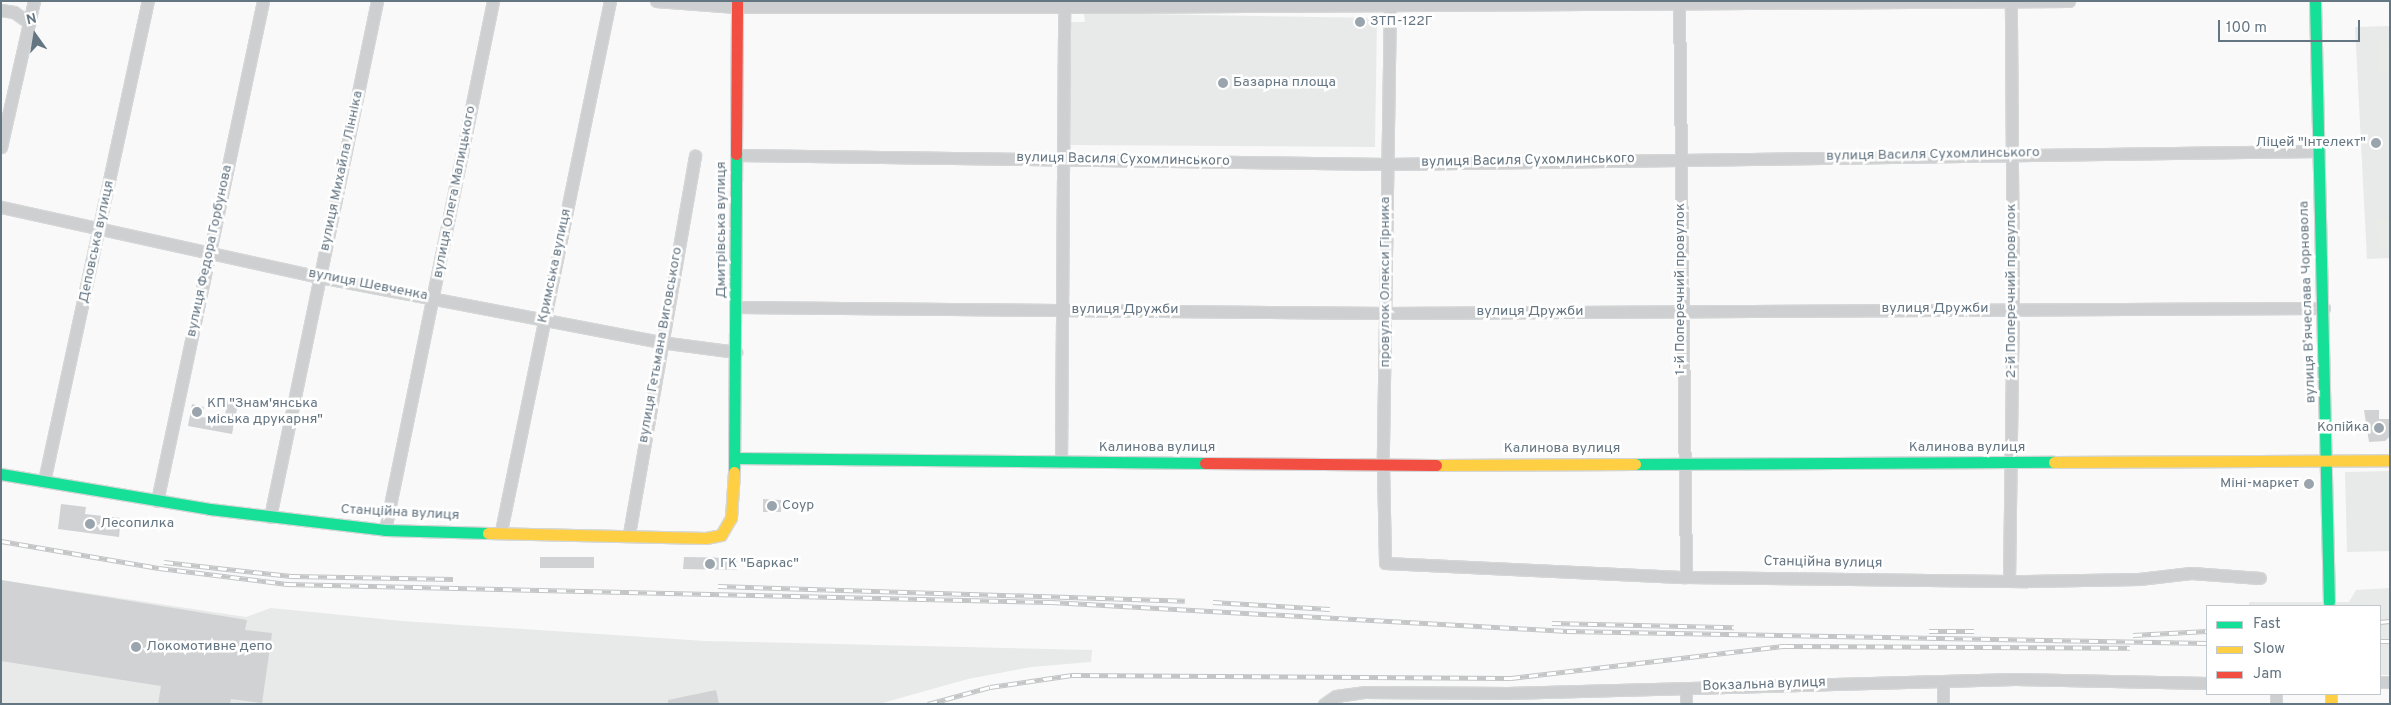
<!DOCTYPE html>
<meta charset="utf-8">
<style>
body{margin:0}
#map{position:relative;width:2391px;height:705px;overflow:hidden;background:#f9f9f9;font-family:Overpass,sans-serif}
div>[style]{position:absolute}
.built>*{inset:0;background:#e8e9e9}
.green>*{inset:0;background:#e8ebe6}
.building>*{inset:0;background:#d0d2d3}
.roads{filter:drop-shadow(1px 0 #d5d6d7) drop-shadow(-1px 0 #d5d6d7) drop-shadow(0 1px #d5d6d7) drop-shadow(0 -1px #d5d6d7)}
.street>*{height:11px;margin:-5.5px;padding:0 5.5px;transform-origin:5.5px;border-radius:5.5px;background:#cecfd0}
.fast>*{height:11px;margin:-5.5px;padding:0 5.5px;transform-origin:5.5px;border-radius:5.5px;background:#16e098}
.slow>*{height:11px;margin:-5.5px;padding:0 5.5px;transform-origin:5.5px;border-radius:5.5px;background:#ffcf43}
.jam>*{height:11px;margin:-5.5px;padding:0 5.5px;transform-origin:5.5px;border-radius:5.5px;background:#f24e42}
.rail>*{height:5px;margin-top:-2.5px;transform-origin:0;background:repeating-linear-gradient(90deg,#fff 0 9px,#c3c5c6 0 18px);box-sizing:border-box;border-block:1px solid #c3c5c6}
.dots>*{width:14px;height:14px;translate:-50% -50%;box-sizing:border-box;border:2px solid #fff;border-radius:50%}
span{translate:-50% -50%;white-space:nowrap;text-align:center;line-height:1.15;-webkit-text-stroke:5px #fff;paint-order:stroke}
.poi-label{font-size:14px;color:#657683}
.left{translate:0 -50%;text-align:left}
.right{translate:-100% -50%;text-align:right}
.street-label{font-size:14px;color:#657683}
.frame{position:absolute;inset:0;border:2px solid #657683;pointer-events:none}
.legend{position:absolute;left:2206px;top:605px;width:175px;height:90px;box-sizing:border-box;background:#fff;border:1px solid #c1c8cd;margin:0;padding:6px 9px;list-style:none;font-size:15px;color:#657683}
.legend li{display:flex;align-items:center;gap:10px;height:25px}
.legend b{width:25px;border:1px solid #c1c8cd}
.north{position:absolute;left:10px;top:10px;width:50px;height:50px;-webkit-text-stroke:4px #fff;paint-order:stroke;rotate:347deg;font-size:14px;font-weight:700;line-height:20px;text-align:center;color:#657683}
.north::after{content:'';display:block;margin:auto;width:18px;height:22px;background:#657683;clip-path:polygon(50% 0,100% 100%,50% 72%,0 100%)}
.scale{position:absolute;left:2218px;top:20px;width:142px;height:22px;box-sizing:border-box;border:2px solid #657683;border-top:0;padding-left:6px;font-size:15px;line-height:18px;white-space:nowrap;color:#657683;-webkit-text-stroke:4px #fff;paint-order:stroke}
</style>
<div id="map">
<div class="built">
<i style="clip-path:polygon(1084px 13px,1377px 18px,1375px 147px,1071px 145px,1071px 22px,1085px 22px)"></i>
<i style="clip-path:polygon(2390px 26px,2390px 258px,2367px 259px,2355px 27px)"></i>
<i style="clip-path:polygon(2390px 471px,2390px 551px,2347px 552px,2345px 472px)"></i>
<i style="clip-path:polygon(1px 580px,246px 617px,271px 608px,402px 621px,705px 641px,1092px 650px,1091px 662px,1031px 667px,968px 679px,879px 704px,1px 704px)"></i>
<i style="clip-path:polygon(2390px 588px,2390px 675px,2380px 675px,2380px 606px,2249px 606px,2249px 602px,2349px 602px,2356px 590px)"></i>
</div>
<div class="green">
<i style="clip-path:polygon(2379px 41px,2390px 41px,2390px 74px,2378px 74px)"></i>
<i style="clip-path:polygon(2390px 220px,2390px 248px,2377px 248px,2376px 221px)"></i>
</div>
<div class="building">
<i style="clip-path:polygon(228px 397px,239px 399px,232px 434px,188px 426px,192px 404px,204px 407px,202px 417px,224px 421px)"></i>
<i style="clip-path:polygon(2364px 410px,2379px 410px,2379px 419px,2390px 419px,2390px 436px,2385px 441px,2369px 442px)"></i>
<i style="clip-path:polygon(763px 499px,781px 500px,781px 512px,763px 512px)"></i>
<i style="clip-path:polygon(61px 504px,86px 507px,85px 514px,121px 518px,119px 537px,58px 529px)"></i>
<i style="clip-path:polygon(540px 557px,594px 557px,594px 568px,540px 568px)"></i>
<i style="clip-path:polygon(684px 557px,737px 558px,737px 570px,683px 569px)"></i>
<i style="clip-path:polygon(1px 580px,247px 620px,245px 630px,272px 633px,262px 703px,231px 699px,230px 704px,158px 704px,161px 686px,1px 661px)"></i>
<i style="clip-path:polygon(716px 690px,719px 704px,668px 704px,668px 700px)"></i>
</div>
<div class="roads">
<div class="street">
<i style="left:656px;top:1px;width:80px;rotate:4.3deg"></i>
<i style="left:736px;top:7px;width:328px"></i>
<i style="left:1064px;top:7px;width:1005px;rotate:-0.34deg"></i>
<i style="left:1390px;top:1px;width:464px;rotate:90.9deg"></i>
<i style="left:1383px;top:465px;width:98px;rotate:88.8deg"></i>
<i style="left:1385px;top:563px;width:301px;rotate:2.7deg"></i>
<i style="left:1686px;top:577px;width:341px;rotate:0.7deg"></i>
<i style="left:2027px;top:581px;width:112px;rotate:-1deg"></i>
<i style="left:2139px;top:579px;width:52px;rotate:-6.6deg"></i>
<i style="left:2191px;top:573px;width:69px;rotate:4.1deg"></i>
<i style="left:1679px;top:1px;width:576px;rotate:89.3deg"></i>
<i style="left:1px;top:10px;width:13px;rotate:9deg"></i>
<i style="left:14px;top:12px;width:19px;rotate:36deg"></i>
<i style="left:1px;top:147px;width:150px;rotate:-77.3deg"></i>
<i style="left:737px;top:155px;width:650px;rotate:0.79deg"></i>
<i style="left:1387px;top:164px;width:932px;rotate:-0.8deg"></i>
<i style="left:1px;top:207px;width:327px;rotate:12.4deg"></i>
<i style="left:320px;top:277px;width:346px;rotate:10.8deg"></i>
<i style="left:660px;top:342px;width:77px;rotate:7.5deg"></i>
<i style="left:737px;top:307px;width:648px;rotate:0.53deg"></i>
<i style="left:1385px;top:313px;width:939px;rotate:-0.31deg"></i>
<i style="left:1061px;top:462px;width:461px;rotate:-89.6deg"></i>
<i style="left:44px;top:481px;width:491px;rotate:-77.8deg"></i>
<i style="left:157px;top:501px;width:511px;rotate:-78.03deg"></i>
<i style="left:270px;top:517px;width:527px;rotate:-78.28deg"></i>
<i style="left:385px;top:530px;width:540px;rotate:-78.46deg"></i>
<i style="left:501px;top:531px;width:541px;rotate:-78.38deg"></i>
<i style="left:629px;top:534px;width:384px;rotate:-80.1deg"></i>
<i style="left:2009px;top:580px;width:271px;rotate:-89.2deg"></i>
<i style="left:2013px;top:309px;width:308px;rotate:-90.4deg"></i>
<i style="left:1943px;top:681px;width:23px;rotate:90deg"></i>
<i style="left:2380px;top:682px;width:10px"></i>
<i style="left:1686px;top:688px;width:16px;rotate:90deg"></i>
<i style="left:1324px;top:704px;width:14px;rotate:-34deg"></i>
<i style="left:1336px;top:696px;width:28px;rotate:-8deg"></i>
<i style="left:1364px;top:692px;width:143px;rotate:0.4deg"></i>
<i style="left:1507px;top:693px;width:508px;rotate:-1.58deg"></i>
<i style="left:2015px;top:679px;width:192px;rotate:1.2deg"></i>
<i style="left:2276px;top:704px;width:10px;rotate:-90deg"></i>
</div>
<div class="fast">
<i style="left:2315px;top:1px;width:601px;rotate:88.67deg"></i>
<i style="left:735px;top:458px;width:470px;rotate:0.6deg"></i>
<i style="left:1635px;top:464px;width:419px;rotate:-0.3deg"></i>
<i style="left:734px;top:472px;width:318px;rotate:-89.6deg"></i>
<i style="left:1px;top:474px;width:212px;rotate:9.5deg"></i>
<i style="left:210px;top:509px;width:176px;rotate:6.8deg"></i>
<i style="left:385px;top:530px;width:103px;rotate:1.7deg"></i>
</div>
<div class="slow">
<i style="left:2054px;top:462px;width:336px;rotate:-0.3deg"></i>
<i style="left:1436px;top:465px;width:199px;rotate:-0.3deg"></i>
<i style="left:488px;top:533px;width:218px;rotate:1.3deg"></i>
<i style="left:706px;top:538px;width:15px;rotate:-11deg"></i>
<i style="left:721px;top:535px;width:20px;rotate:-60deg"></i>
<i style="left:731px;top:518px;width:46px;rotate:-86.3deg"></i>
<i style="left:2331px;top:694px;width:10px;rotate:90deg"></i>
</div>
<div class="jam">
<i style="left:736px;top:154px;width:153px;rotate:-89.6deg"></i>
<i style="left:1205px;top:463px;width:231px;rotate:0.5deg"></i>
</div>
</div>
<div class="rail">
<i style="left:1px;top:541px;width:160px;rotate:9.7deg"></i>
<i style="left:159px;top:568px;width:129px;rotate:7.1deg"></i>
<i style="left:287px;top:584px;width:764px;rotate:1.35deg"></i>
<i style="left:1051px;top:602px;width:517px;rotate:3.22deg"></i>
<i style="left:1567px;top:631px;width:640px;rotate:1.07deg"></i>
<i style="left:164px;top:562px;width:128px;rotate:6.3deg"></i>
<i style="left:291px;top:576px;width:162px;rotate:1.1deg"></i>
<i style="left:718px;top:586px;width:467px;rotate:1.8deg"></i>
<i style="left:1213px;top:602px;width:117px;rotate:3.4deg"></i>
<i style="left:2380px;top:622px;width:10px;rotate:-6deg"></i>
<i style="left:1552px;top:623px;width:182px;rotate:1.3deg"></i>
<i style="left:1929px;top:631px;width:45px"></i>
<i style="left:2133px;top:635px;width:74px;rotate:-3.1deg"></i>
<i style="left:2380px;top:641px;width:10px"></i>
<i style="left:928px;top:704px;width:64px;rotate:-15.3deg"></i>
<i style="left:990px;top:687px;width:83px;rotate:-8.3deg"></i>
<i style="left:1072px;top:675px;width:439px;rotate:0.4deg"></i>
<i style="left:1511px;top:678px;width:276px;rotate:-6.7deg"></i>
<i style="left:1785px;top:646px;width:345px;rotate:0.3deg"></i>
</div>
<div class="dots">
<i style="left:1360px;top:22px;background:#99a4ac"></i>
<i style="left:1223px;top:83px;background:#99a4ac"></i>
<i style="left:2376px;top:143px;background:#99a4ac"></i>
<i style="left:197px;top:412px;background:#99a4ac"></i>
<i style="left:2379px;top:428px;background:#99a4ac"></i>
<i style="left:2309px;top:484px;background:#99a4ac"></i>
<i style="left:772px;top:506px;background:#99a4ac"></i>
<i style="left:90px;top:524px;background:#99a4ac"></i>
<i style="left:710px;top:564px;background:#99a4ac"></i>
<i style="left:136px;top:647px;background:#99a4ac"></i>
</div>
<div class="poi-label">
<span class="left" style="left:1370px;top:22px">ЗТП-122Г</span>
<span class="left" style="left:1233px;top:83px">Базарна площа</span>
<span class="right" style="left:2366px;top:143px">Ліцей "Інтелект"</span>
<span class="left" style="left:207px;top:412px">КП "Знам'янська<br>міська друкарня"</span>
<span class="right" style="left:2369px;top:428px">Копійка</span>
<span class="right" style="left:2299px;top:484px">Міні-маркет</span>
<span class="left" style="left:782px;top:506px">Соур</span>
<span class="left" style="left:100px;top:524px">Лесопилка</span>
<span class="left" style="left:720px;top:564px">ГК "Баркас"</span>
<span class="left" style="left:146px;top:647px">Локомотивне депо</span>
</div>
<div class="street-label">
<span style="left:1933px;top:155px;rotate:-1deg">вулиця Василя Сухомлинського</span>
<span style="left:1123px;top:160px;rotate:1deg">вулиця Василя Сухомлинського</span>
<span style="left:1528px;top:161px;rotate:-1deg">вулиця Василя Сухомлинського</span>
<span style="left:342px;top:171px;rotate:-78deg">вулиця Михайла Лінніка</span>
<span style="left:455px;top:192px;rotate:-79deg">вулиця Олега Малицького</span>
<span style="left:722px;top:230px;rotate:-90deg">Дмитрівська вулиця</span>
<span style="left:97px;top:242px;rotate:-78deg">Деповська вулиця</span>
<span style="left:210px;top:251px;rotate:-78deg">вулиця Федора Горбунова</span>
<span style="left:555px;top:266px;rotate:-78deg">Кримська вулиця</span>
<span style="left:1386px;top:282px;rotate:-90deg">провулок Олекси Гірника</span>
<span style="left:368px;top:285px;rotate:11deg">вулиця Шевченка</span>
<span style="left:1681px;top:289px;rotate:-90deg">1-й Поперечний провулок</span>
<span style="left:2012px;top:291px;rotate:-90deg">2-й Поперечний провулок</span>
<span style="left:2308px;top:302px;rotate:-92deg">вулиця Вʼячеслава Чорновола</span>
<span style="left:1935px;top:309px">вулиця Дружби</span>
<span style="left:1125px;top:310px">вулиця Дружби</span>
<span style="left:1530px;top:312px">вулиця Дружби</span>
<span style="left:661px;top:345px;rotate:-80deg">вулиця Гетьмана Виговського</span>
<span style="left:1157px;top:448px">Калинова вулиця</span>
<span style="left:1967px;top:448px">Калинова вулиця</span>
<span style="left:1562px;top:449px">Калинова вулиця</span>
<span style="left:400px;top:513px;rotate:3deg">Станційна вулиця</span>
<span style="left:1823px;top:563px;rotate:1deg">Станційна вулиця</span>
<span style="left:1764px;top:685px;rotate:-2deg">Вокзальна вулиця</span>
</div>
<div class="frame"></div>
<ul class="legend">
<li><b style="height:6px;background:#16e098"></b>Fast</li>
<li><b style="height:6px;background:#ffcf43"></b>Slow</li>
<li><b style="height:6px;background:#f24e42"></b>Jam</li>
</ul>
<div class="north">N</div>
<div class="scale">100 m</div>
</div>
